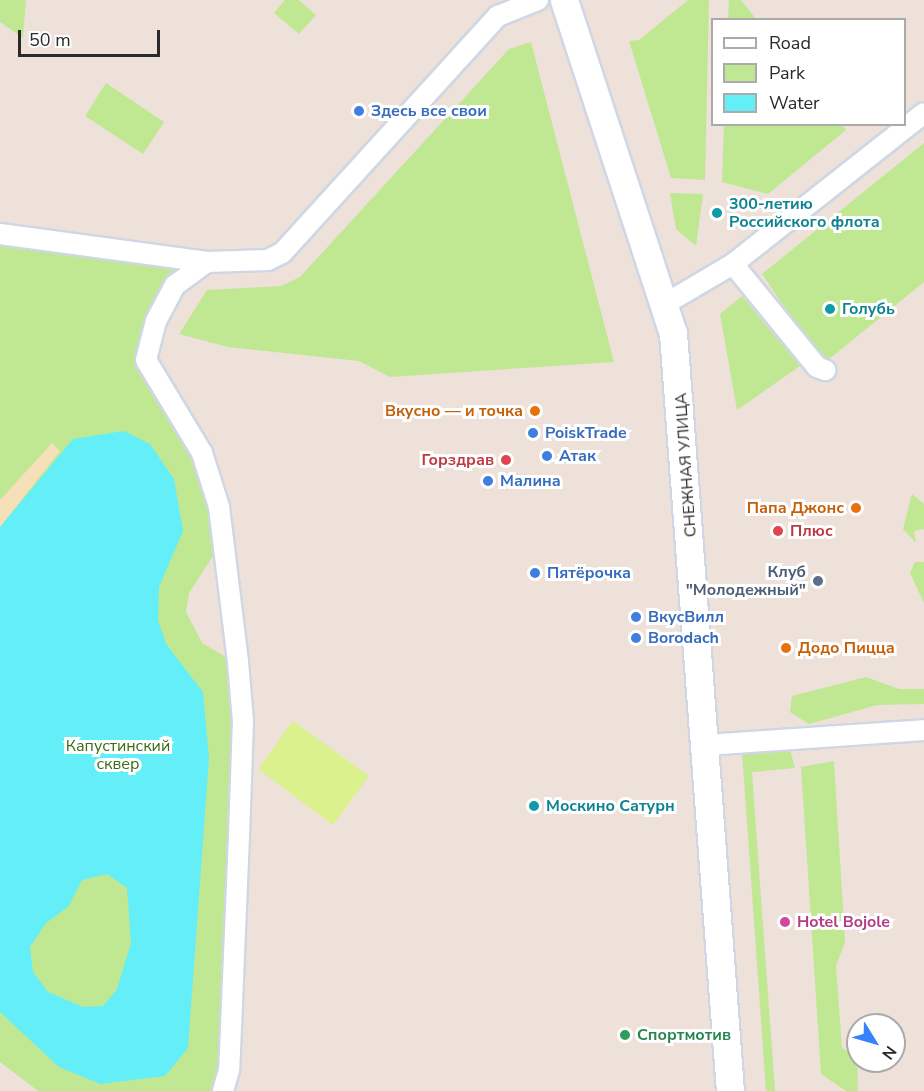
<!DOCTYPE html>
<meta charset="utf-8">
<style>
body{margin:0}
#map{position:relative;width:924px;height:1091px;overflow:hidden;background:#ede1da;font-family:"Nunito Sans",sans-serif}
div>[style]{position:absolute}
.green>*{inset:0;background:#c0e892}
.sand>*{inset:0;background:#f5e0ba}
.pitch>*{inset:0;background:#daf18d}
.water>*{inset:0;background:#64eef8}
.roads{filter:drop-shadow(2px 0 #cfd7e4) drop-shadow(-2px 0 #cfd7e4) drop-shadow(0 2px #cfd7e4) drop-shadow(0 -2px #cfd7e4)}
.minor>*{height:20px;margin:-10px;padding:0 10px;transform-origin:10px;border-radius:10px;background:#fff}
.secondary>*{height:27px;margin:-13.5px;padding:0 13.5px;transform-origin:13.5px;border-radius:13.5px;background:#fff}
.dots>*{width:16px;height:16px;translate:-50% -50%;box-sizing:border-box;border:3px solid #fff;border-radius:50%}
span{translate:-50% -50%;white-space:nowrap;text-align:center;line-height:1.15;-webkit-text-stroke:6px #fff;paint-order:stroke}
.shop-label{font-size:16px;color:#366cbe;font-weight:700}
.left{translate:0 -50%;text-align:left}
.culture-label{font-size:16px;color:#0d838f;font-weight:700}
.food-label{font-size:16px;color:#c56008;font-weight:700}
.right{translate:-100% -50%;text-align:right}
.health-label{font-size:16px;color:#be3a42;font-weight:700}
.street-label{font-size:16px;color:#2a2a2a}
.service-label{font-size:16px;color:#4e5e75;font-weight:700}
.park-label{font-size:16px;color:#386c14}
.hotel-label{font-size:16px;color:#b23c85;font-weight:700}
.leisure-label{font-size:16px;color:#27864d;font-weight:700}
.legend{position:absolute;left:711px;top:18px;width:195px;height:108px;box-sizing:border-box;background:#fff;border:2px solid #aaa;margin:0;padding:8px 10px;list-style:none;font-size:18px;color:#2a2a2a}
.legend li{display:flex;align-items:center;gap:12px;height:30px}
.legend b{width:30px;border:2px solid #aaa}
.north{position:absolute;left:846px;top:1013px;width:60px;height:60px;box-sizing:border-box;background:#fff;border:2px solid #aaa;border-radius:50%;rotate:127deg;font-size:16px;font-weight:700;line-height:24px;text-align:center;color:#2a2a2a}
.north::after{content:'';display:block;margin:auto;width:21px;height:27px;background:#3582ff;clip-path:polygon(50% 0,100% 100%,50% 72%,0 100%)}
.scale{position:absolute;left:18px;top:30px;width:142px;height:27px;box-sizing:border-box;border:3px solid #2a2a2a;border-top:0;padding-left:8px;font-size:18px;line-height:21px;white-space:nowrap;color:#2a2a2a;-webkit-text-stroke:4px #fff;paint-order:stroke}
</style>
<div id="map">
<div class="green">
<i style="clip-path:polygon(0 0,26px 0,23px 38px,0 22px)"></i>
<i style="clip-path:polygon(285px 0,299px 0,316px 15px,299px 34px,274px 13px)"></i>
<i style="clip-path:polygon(688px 0,709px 0,705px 180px,671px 178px,629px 41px,639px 40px)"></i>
<i style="clip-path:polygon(729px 0,741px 0,756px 19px,728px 19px)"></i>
<i style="clip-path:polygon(531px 42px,614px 362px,390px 377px,359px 361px,228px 347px,179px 334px,207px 290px,281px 286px,300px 277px,509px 49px)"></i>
<i style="clip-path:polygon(106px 83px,164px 122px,143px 154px,85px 116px)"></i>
<i style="clip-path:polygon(841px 124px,846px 130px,768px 194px,722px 182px,724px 125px)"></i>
<i style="clip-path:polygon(924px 143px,924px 282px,828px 360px,819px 358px,762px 274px)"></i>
<i style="clip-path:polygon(670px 193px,703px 194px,696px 246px,676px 229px)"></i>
<i style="clip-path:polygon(0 242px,182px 265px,143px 343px,202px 466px,217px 550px,189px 593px,186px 612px,202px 643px,231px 660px,238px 697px,223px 1068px,215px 1091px,38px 1091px,0 1062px)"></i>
<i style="clip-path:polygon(742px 296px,800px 366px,737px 410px,720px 314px)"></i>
<i style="clip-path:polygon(912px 494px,924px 504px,924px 529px,914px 531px,916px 543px,903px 529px)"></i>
<i style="clip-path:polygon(915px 562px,924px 562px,924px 603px,910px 573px)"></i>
<i style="clip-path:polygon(866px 677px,899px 689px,924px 689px,924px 704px,877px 705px,809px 724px,790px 712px,792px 696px)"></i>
<i style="clip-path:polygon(789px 746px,795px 768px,752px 772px,775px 1091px,766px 1091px,742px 752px)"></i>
<i style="clip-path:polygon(834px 761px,845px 942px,836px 966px,842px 1048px,857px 1056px,858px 1091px,846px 1091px,821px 1074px,801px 767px)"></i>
</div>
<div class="sand">
<i style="clip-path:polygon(52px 443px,60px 451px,0 527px,0 500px)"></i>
</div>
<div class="pitch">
<i style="clip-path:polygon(293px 721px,369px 776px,333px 825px,258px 769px)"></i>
</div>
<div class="water">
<i style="clip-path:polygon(evenodd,124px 431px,150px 444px,174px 479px,183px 531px,159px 587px,158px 620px,166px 644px,203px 692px,209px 758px,188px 1048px,165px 1076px,100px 1084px,59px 1067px,0 1012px,0 527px,73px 439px,124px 431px,107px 874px,127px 888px,131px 943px,117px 989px,103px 1006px,83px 1007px,48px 992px,33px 972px,30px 947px,46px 923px,68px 907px,82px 880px,107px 874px)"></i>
</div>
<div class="roads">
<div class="minor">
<i style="left:0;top:234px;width:209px;rotate:7.7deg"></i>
<i style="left:207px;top:262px;width:61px;rotate:-1.9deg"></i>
<i style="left:268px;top:260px;width:16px;rotate:-27deg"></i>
<i style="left:282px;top:253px;width:321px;rotate:-47.7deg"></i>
<i style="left:498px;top:16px;width:43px;rotate:-21.8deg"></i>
<i style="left:207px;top:262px;width:39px;rotate:144deg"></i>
<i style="left:175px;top:285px;width:41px;rotate:117.8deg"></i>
<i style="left:156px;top:321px;width:40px;rotate:104.4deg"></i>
<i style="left:146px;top:360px;width:109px;rotate:58.9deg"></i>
<i style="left:202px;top:453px;width:57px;rotate:72.5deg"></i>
<i style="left:219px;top:507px;width:156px;rotate:83deg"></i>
<i style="left:238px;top:662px;width:59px;rotate:85.2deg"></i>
<i style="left:243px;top:721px;width:115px;rotate:92deg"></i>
<i style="left:239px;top:836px;width:234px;rotate:92.4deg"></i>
<i style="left:229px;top:1070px;width:22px;rotate:106deg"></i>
<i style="left:733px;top:264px;width:133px;rotate:50.8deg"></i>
<i style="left:817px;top:367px;width:9px;rotate:21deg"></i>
<i style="left:665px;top:304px;width:79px;rotate:-30.5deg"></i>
<i style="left:733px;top:264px;width:243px;rotate:-38.3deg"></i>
<i style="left:705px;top:745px;width:220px;rotate:-3.9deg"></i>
</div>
<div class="secondary">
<i style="left:564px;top:0;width:350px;rotate:71.9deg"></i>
<i style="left:673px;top:333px;width:760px;rotate:85.7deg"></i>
</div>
</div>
<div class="dots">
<i style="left:359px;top:111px;background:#3f7fe0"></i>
<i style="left:717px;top:213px;background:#0f9aa8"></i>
<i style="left:830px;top:309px;background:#0f9aa8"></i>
<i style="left:535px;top:411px;background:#e8710a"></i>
<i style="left:533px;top:433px;background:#3f7fe0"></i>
<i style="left:547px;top:456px;background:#3f7fe0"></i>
<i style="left:506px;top:460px;background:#e0444e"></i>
<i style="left:488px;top:481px;background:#3f7fe0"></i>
<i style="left:856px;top:508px;background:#e8710a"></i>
<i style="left:778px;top:531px;background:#e0444e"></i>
<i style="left:535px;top:573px;background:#3f7fe0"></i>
<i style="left:818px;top:581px;background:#5c6f8a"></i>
<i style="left:636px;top:617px;background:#3f7fe0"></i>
<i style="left:636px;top:638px;background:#3f7fe0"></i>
<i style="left:786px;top:648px;background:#e8710a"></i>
<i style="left:534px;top:806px;background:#0f9aa8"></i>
<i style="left:785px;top:922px;background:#d1479c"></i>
<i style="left:625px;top:1035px;background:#2e9e5b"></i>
</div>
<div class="shop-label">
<span class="left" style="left:371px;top:111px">Здесь все свои</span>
<span class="left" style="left:545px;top:433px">PoiskTrade</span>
<span class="left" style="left:559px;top:456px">Атак</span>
<span class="left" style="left:500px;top:481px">Малина</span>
<span class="left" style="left:547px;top:573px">Пятёрочка</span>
<span class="left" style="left:648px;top:617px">ВкусВилл</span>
<span class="left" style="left:648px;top:638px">Borodach</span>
</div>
<div class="culture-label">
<span class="left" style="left:729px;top:213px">300-летию<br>Российского флота</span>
<span class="left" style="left:842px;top:309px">Голубь</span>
<span class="left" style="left:546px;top:806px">Москино Сатурн</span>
</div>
<div class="food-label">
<span class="right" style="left:523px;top:411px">Вкусно — и точка</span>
<span class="right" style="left:844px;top:508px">Папа Джонс</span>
<span class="left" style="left:798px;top:648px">Додо Пицца</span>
</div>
<div class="health-label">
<span class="right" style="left:494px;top:460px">Горздрав</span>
<span class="left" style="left:790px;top:531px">Плюс</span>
</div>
<div class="street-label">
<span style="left:686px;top:465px;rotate:-94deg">СНЕЖНАЯ УЛИЦА</span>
</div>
<div class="service-label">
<span class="right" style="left:806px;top:581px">Клуб<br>"Молодежный"</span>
</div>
<div class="park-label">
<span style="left:118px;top:755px">Капустинский<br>сквер</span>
</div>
<div class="hotel-label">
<span class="left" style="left:797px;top:922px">Hotel Bojole</span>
</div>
<div class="leisure-label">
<span class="left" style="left:637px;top:1035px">Спортмотив</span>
</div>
<ul class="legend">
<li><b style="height:8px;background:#fff"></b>Road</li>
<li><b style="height:16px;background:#c0e892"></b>Park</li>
<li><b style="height:16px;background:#64eef8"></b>Water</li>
</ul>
<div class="north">N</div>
<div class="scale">50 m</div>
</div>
